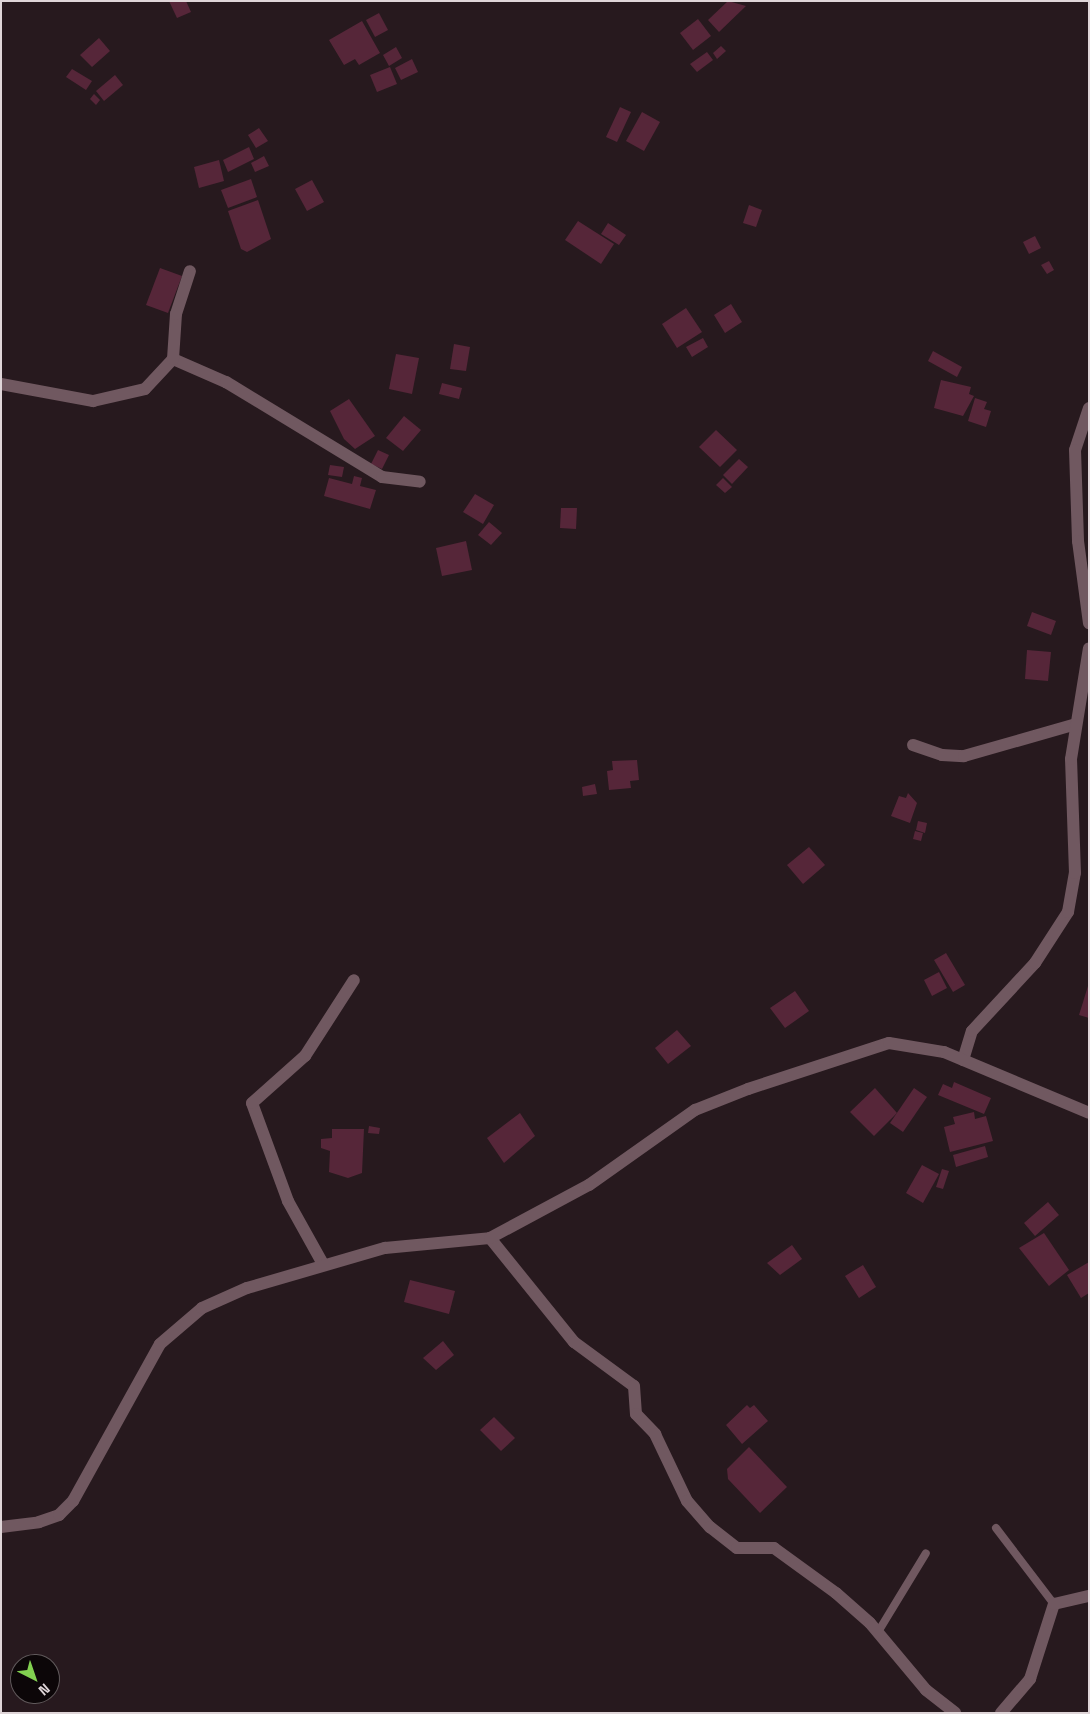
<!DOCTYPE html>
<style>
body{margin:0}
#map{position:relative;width:1090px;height:1714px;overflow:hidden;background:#27191e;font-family:"Space Grotesk",sans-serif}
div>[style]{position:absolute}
.building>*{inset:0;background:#562639}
.service>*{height:8px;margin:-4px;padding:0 4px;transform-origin:4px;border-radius:4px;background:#705860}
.minor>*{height:12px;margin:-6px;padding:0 6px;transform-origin:6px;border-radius:6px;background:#705860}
span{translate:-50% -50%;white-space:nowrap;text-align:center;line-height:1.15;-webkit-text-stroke:4px #0c0608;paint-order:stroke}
.frame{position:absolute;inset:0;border:2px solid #dfd5d8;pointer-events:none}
.north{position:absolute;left:10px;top:1654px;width:50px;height:50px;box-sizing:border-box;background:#0c0608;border:1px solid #60595b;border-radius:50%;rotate:139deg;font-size:14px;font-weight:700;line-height:20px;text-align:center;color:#dfd5d8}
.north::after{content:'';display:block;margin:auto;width:18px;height:22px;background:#82d050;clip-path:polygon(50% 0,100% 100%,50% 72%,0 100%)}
</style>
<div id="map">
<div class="building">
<i style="clip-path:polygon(169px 1px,186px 1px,191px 12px,177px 18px)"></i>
<i style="clip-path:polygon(728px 1px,746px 6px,719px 32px,708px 20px)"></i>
<i style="clip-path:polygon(379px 13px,388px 30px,375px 37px,366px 20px)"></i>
<i style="clip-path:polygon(698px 19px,711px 36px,693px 50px,680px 33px)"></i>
<i style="clip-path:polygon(362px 21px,380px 53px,359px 65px,355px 59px,344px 65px,329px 40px)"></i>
<i style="clip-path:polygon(99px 38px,110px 51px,92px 67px,80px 55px)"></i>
<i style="clip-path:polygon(721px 46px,726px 51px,717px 59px,713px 53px)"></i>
<i style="clip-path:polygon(396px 47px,402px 58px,389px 66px,383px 55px)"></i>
<i style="clip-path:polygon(707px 52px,713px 60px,697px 72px,690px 64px)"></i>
<i style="clip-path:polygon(412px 59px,418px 72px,401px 80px,395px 68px)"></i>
<i style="clip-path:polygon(390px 67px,397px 84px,377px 92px,370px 75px)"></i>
<i style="clip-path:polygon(72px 69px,92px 81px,86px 90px,66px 77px)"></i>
<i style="clip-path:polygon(115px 75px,123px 85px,104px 101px,96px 91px)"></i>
<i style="clip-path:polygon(94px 94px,100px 100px,96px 105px,90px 99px)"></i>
<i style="clip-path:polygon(620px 107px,631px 112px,617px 142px,606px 137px)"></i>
<i style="clip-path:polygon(642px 112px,660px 122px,644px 151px,626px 141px)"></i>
<i style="clip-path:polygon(259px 128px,268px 141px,256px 148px,248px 135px)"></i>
<i style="clip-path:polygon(249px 147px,254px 159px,228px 172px,223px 160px)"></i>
<i style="clip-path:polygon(264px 156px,269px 166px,255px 172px,251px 163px)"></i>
<i style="clip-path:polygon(219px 160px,224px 181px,199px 188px,194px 167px)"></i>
<i style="clip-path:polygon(251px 179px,257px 197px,228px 208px,221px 190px)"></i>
<i style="clip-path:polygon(312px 180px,324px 202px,307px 211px,295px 189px)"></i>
<i style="clip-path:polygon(258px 200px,271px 239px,247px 252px,241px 249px,228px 211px)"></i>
<i style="clip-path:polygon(749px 205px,762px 210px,756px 227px,743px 223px)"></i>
<i style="clip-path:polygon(578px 221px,614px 244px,601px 264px,565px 240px)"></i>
<i style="clip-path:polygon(608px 223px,626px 235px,619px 245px,601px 234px)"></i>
<i style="clip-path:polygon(1035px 236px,1041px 248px,1029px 254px,1023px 242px)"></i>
<i style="clip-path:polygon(1049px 261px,1054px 270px,1047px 274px,1041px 265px)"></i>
<i style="clip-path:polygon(160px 268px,182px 276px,168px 313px,146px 305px)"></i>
<i style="clip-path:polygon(731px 304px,742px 322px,725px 333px,714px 315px)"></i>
<i style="clip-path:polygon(686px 308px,702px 332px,677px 348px,662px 324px)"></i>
<i style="clip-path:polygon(703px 338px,708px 347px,692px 357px,686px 347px)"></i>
<i style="clip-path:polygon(454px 344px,470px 347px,466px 371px,450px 369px)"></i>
<i style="clip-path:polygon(933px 351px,962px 367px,957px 377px,928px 361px)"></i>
<i style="clip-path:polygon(396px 354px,419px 358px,412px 394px,389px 389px)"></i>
<i style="clip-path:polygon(941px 380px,971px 387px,969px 394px,974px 396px,963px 416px,934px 408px)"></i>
<i style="clip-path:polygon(442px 383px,462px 388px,459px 399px,439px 394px)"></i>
<i style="clip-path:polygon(975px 398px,987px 402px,984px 409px,991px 411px,986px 427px,968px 421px)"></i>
<i style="clip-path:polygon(349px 399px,375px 436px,355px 449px,344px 439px,330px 411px)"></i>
<i style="clip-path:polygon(404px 416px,421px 430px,403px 451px,386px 438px)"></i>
<i style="clip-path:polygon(716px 430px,737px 450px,720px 467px,699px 447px)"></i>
<i style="clip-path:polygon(378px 450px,389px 455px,382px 469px,371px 464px)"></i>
<i style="clip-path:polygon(739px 459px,748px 467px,732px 484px,723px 475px)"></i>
<i style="clip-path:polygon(330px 465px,344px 467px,342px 477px,328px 475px)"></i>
<i style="clip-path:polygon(354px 476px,362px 478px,360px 486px,376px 490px,370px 509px,324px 496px,329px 478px,352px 484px)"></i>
<i style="clip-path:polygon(723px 478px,732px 487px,725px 493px,716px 485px)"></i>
<i style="clip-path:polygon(475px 494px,494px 505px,483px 524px,463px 512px)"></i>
<i style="clip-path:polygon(561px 508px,577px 508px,576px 529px,560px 528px)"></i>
<i style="clip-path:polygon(489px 522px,502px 533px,491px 545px,478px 535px)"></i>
<i style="clip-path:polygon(466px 541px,472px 570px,442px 576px,436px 548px)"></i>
<i style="clip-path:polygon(1032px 612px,1056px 621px,1051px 635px,1027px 626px)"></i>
<i style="clip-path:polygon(1027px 650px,1051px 652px,1048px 681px,1025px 679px)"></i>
<i style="clip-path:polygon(637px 760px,639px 780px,630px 781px,631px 788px,609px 790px,607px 771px,613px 770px,612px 761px)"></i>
<i style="clip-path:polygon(595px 784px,597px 794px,583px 796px,582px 787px)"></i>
<i style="clip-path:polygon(908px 793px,917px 803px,910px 823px,891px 816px,899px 796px,906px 798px)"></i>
<i style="clip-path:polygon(918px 821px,927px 823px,925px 833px,916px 830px)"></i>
<i style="clip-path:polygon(915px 831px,923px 833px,921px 841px,913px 839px)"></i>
<i style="clip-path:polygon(809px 847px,825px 865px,803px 884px,787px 865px)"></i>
<i style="clip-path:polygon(946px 953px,965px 985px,953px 992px,934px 960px)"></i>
<i style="clip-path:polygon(939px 972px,947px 988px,932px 996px,924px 980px)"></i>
<i style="clip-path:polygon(1088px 986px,1089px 986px,1089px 1018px,1079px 1015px)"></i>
<i style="clip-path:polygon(795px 991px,809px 1011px,785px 1028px,770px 1008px)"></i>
<i style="clip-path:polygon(677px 1030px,691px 1046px,668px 1064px,655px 1048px)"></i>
<i style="clip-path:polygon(954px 1082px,991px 1098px,984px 1114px,938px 1095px,943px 1084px,952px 1088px)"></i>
<i style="clip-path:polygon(875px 1088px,897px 1113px,874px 1136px,850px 1112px)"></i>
<i style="clip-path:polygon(914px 1088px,927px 1097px,903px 1132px,890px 1123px)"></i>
<i style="clip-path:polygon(974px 1112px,975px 1119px,986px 1116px,993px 1141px,950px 1152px,944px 1127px,955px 1124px,953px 1117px)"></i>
<i style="clip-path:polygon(520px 1113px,535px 1136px,504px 1163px,487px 1138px)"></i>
<i style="clip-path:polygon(369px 1126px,380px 1128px,379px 1134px,368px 1133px)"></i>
<i style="clip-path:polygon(332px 1129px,364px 1129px,362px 1173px,348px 1178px,329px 1172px,330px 1151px,321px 1148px,321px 1139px,332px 1138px)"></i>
<i style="clip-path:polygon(985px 1146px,988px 1157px,956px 1167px,953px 1155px)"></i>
<i style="clip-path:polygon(922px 1165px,939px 1174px,923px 1203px,906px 1193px)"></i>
<i style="clip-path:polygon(942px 1169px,949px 1171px,943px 1189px,936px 1187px)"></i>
<i style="clip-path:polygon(1048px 1202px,1059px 1215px,1035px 1236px,1024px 1223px)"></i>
<i style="clip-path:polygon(1044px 1233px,1069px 1270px,1049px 1286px,1019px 1248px)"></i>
<i style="clip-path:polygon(792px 1245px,802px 1259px,780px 1275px,767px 1263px)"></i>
<i style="clip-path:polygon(1089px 1262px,1089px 1293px,1081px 1298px,1067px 1275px)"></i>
<i style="clip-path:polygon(863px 1265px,876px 1287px,859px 1298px,845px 1276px)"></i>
<i style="clip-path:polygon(410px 1280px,455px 1291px,449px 1314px,404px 1302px)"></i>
<i style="clip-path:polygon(443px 1341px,454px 1355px,436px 1370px,423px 1358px)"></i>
<i style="clip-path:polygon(747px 1405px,750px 1408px,754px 1405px,768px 1421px,742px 1444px,726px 1425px)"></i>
<i style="clip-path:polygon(494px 1417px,515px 1438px,501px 1451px,480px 1430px)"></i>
<i style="clip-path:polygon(749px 1447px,787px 1487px,760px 1513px,728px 1479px,727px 1469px)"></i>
</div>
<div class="service">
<i style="left:996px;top:1528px;width:96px;rotate:52.7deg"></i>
<i style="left:878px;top:1632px;width:92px;rotate:-58.7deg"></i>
</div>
<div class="minor">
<i style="left:173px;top:359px;width:58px;rotate:23.5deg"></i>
<i style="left:226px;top:382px;width:183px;rotate:31.3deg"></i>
<i style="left:382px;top:477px;width:38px;rotate:7deg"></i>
<i style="left:1px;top:384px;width:94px;rotate:10.5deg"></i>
<i style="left:93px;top:401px;width:53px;rotate:-13deg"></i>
<i style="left:145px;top:389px;width:41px;rotate:-47deg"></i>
<i style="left:173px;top:359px;width:45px;rotate:-86.2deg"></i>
<i style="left:176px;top:314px;width:45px;rotate:-72deg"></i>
<i style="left:1089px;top:408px;width:44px;rotate:108.4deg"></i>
<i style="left:1075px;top:450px;width:91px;rotate:88.1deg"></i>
<i style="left:1078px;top:541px;width:83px;rotate:82.4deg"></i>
<i style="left:913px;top:745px;width:31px;rotate:19deg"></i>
<i style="left:942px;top:755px;width:22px;rotate:3deg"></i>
<i style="left:964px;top:756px;width:113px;rotate:-15.9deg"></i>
<i style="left:963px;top:1060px;width:30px;rotate:-73deg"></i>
<i style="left:972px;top:1031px;width:93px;rotate:-47.2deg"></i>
<i style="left:1035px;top:963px;width:61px;rotate:-57.1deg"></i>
<i style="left:1068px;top:912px;width:40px;rotate:-80deg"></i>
<i style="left:1075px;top:873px;width:114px;rotate:-92deg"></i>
<i style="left:1071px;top:759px;width:112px;rotate:-80.8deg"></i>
<i style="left:490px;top:1238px;width:134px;rotate:51.1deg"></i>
<i style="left:574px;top:1342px;width:74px;rotate:36.3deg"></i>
<i style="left:634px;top:1386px;width:28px;rotate:86deg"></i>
<i style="left:636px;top:1414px;width:28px;rotate:46deg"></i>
<i style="left:655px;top:1434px;width:74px;rotate:64.5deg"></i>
<i style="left:687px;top:1501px;width:35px;rotate:49deg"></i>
<i style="left:710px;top:1527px;width:34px;rotate:38deg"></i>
<i style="left:737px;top:1548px;width:37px"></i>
<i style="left:774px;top:1548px;width:77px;rotate:36deg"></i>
<i style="left:836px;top:1593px;width:45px;rotate:41.4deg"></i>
<i style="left:870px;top:1623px;width:87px;rotate:50.1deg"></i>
<i style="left:926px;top:1690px;width:37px;rotate:38deg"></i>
<i style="left:323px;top:1264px;width:72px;rotate:-119.1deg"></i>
<i style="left:288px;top:1201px;width:104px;rotate:-110.2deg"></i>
<i style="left:252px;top:1103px;width:71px;rotate:-41.6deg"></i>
<i style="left:305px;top:1056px;width:90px;rotate:-57.2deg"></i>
<i style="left:1px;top:1527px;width:38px;rotate:-7deg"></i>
<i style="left:39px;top:1522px;width:21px;rotate:-19deg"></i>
<i style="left:59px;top:1515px;width:20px;rotate:-45deg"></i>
<i style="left:73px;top:1501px;width:179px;rotate:-61deg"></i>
<i style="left:160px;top:1344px;width:55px;rotate:-40.6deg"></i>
<i style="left:202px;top:1308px;width:49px;rotate:-24deg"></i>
<i style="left:247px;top:1288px;width:144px;rotate:-16.2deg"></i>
<i style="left:385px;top:1248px;width:105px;rotate:-5.4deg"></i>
<i style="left:490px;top:1238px;width:112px;rotate:-28.2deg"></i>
<i style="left:589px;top:1185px;width:130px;rotate:-35.3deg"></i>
<i style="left:695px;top:1110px;width:57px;rotate:-21.6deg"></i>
<i style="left:748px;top:1089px;width:148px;rotate:-18.1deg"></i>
<i style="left:889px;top:1043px;width:56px;rotate:9.3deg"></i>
<i style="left:944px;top:1052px;width:157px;rotate:22.8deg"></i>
<i style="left:1001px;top:1713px;width:45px;rotate:-49.5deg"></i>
<i style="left:1030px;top:1679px;width:79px;rotate:-72.3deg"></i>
<i style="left:1054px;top:1604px;width:36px;rotate:-13deg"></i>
</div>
<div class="frame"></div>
<div class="north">N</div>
</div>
